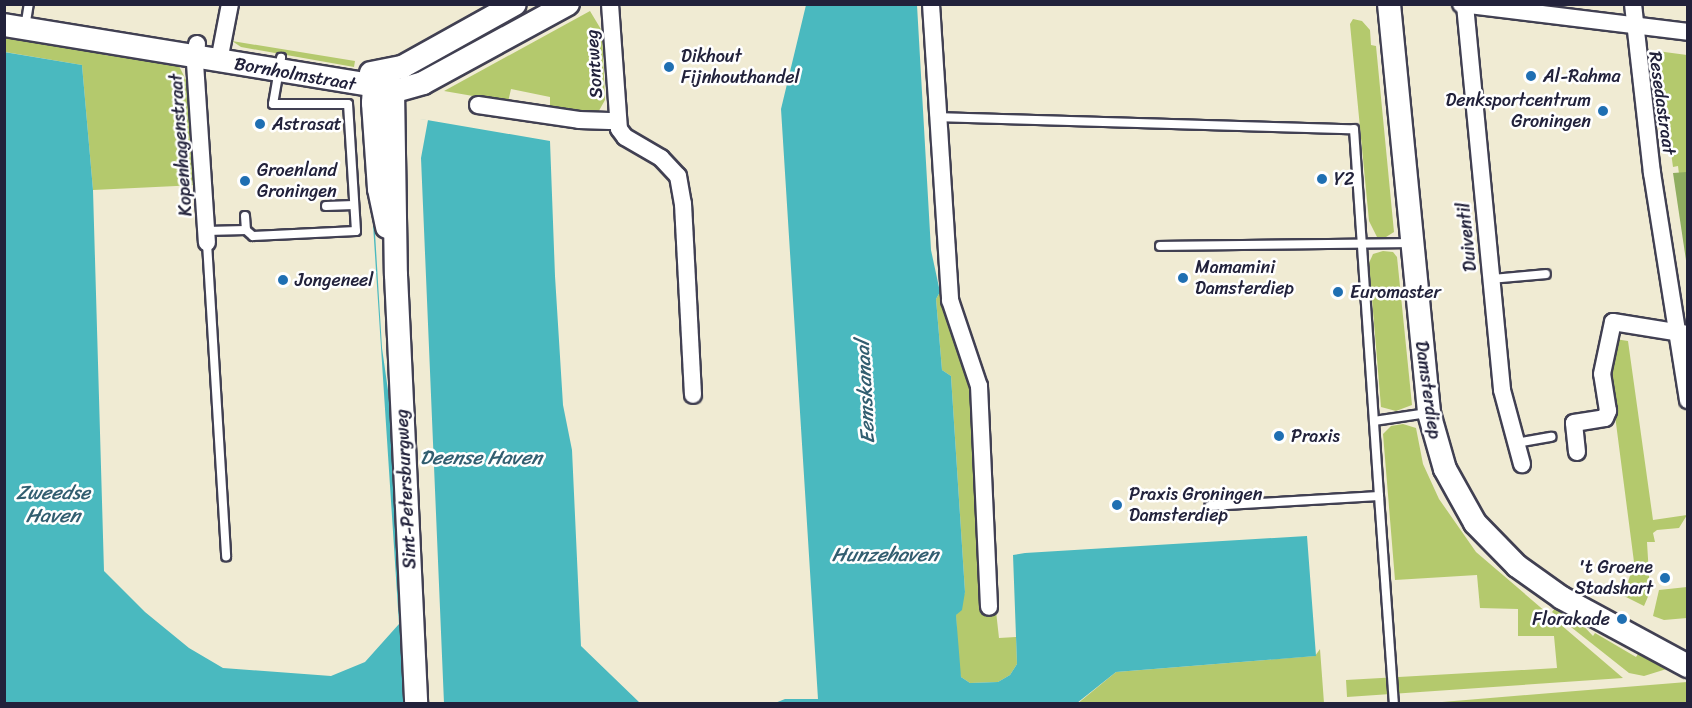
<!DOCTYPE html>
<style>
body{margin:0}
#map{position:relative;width:1692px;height:708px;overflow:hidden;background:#f0ebd3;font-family:Sriracha,sans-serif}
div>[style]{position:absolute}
.green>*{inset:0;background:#b4c96d}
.forest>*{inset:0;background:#8fad60}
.water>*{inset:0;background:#4ab9bf}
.pier>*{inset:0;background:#f0ebd3}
.roads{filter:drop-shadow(2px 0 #414052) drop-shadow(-2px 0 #414052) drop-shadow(0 2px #414052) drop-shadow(0 -2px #414052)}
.lane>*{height:8px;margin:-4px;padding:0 4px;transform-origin:4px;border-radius:4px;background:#fff}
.street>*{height:16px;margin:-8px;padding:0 8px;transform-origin:8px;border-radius:8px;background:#fff}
.secondary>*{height:22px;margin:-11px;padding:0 11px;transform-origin:11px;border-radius:11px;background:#fff}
.dots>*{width:16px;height:16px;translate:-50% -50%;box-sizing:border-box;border:3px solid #fff;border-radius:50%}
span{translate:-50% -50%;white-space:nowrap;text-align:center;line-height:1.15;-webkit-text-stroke:5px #fff;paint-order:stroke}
.poi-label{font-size:18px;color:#22223b}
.left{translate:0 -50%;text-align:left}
.right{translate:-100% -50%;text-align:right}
.street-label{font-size:18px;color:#22223b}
.water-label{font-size:20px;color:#325e70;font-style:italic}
.frame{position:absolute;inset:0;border:6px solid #22223b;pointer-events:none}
</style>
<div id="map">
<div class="green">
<i style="clip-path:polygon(590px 11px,602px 31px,605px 100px,596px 116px,550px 109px,550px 97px,511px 89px,508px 102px,444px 91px)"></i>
<i style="clip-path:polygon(1353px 19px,1362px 21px,1370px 30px,1371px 45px,1376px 46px,1394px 232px,1386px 237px,1377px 237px,1369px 221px,1350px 24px)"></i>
<i style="clip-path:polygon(4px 30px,60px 40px,105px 55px,178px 64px,187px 82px,194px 122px,197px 185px,93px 190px,82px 65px,5px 52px)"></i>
<i style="clip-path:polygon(232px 41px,355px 61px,354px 67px,241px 47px)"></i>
<i style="clip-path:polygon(1657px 51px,1687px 55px,1687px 237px,1678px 166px,1673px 167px)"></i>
<i style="clip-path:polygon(1383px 251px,1393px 252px,1397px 257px,1412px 405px,1396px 411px,1381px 407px,1369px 263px,1373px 254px)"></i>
<i style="clip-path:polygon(940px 292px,969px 369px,999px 638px,1016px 637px,1017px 664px,1010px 675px,998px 682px,970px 683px,961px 677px,958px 666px,956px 615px,965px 592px,951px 376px,942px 370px,936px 299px)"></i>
<i style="clip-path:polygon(1615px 339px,1628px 341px,1653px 520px,1687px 515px,1679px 528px,1657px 530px,1653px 533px,1655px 542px,1647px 542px,1650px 592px,1644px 606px,1624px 596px,1634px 562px,1610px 377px)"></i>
<i style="clip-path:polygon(1403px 424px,1416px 428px,1423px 464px,1439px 499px,1476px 552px,1623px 678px,1347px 697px,1346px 680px,1557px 668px,1554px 636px,1518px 636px,1518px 609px,1480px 608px,1477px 575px,1395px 580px,1383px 434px,1391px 426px)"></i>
<i style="clip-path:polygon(1687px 587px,1687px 618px,1664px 620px,1653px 616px,1659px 590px)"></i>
<i style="clip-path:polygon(1556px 607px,1577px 619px,1593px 636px,1595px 633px,1636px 657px,1638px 654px,1673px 667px,1644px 676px,1629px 673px,1552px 612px)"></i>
<i style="clip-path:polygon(1320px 649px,1324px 703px,1077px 704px,1116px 672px,1315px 656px)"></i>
<i style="clip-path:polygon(1687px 682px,1687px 703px,1430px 703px,1551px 693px)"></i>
</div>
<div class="forest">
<i style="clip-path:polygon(1687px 172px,1688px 173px,1687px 267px,1673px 173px)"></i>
</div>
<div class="water">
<i style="clip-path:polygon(806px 5px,917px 5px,931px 250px,940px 292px,936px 299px,942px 370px,951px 376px,965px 592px,962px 610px,956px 615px,961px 677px,970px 683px,998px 682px,1010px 675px,1017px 664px,1013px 555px,1025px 553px,1307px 536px,1316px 656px,1116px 672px,1077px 703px,775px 703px,785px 699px,818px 699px,781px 109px)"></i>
<i style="clip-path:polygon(4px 52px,82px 65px,93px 190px,104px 571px,145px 612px,189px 648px,223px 668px,331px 676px,365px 662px,399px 624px,366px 117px,427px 120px,550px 141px,555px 276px,563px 405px,572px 450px,581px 646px,640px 703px,5px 703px)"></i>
</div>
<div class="pier">
<i style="clip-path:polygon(396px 116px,428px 120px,421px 158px,444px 703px,404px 703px,392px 419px,382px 348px,369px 134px)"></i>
</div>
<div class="roads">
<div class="lane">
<i style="left:25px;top:28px;width:24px;rotate:-81deg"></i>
<i style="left:938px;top:117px;width:416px;rotate:1.7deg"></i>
<i style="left:1354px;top:129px;width:368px;rotate:86.1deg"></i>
<i style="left:1379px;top:496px;width:170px;rotate:176.6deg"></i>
<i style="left:326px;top:206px;width:28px;rotate:-2deg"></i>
<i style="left:245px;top:216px;width:14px;rotate:86deg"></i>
<i style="left:246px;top:230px;width:9px;rotate:41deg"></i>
<i style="left:253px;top:236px;width:103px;rotate:-2.8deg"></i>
<i style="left:356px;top:231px;width:127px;rotate:-93.6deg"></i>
<i style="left:348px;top:104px;width:75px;rotate:180deg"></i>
<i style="left:273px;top:104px;width:47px;rotate:-80.1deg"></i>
<i style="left:206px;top:231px;width:40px;rotate:-1.4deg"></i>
<i style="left:207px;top:243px;width:314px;rotate:86.5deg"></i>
<i style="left:1160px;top:246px;width:250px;rotate:-0.7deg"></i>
<i style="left:1491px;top:279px;width:55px;rotate:-5.2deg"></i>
<i style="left:1374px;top:421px;width:54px;rotate:-8.6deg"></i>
<i style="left:1516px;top:443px;width:36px;rotate:-10deg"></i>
<i style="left:1379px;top:496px;width:209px;rotate:85.9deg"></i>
</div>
<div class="street">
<i style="left:610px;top:4px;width:125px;rotate:85.9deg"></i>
<i style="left:619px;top:129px;width:10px;rotate:53deg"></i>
<i style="left:625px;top:137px;width:42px;rotate:30.3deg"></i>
<i style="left:661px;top:158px;width:25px;rotate:47deg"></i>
<i style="left:678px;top:176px;width:28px;rotate:80deg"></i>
<i style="left:683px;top:204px;width:191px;rotate:87deg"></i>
<i style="left:931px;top:4px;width:297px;rotate:86.3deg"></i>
<i style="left:950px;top:300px;width:91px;rotate:71.4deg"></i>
<i style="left:979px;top:386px;width:221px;rotate:87.4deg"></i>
<i style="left:1461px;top:4px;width:229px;rotate:7deg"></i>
<i style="left:1633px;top:4px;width:170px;rotate:83.6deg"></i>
<i style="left:1652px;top:173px;width:230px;rotate:81deg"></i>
<i style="left:1465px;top:5px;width:387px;rotate:84.5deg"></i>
<i style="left:1502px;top:390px;width:77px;rotate:74.9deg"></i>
<i style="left:197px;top:44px;width:19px;rotate:96deg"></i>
<i style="left:195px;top:63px;width:180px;rotate:86.2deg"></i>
<i style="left:219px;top:61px;width:58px;rotate:-79.1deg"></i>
<i style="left:478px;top:105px;width:102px;rotate:8.4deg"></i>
<i style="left:579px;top:120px;width:38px;rotate:2deg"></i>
<i style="left:1577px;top:452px;width:29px;rotate:-96deg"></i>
<i style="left:1574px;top:423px;width:31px;rotate:-9deg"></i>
<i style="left:1605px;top:418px;width:8px;rotate:-67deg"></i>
<i style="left:1608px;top:411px;width:37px;rotate:-99deg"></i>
<i style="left:1602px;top:374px;width:53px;rotate:-78.1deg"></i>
<i style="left:1613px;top:322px;width:75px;rotate:9.2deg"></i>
</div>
<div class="secondary">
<i style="left:1389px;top:4px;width:411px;rotate:84.4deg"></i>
<i style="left:1429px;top:413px;width:58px;rotate:74.1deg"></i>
<i style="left:1445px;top:469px;width:62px;rotate:60.9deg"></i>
<i style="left:1475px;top:523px;width:60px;rotate:45.7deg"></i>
<i style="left:1517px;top:566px;width:55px;rotate:35.4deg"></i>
<i style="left:1562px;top:598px;width:143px;rotate:28.4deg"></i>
<i style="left:4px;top:25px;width:400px;rotate:9.3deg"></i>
<i style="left:399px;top:90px;width:25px;rotate:-16deg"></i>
<i style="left:423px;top:83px;width:165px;rotate:-28.6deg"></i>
<i style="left:384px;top:72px;width:20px;rotate:63deg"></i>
<i style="left:393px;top:90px;width:185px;rotate:89.1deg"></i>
<i style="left:396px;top:275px;width:429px;rotate:87.3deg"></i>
<i style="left:371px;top:73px;width:32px;rotate:-11deg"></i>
<i style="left:402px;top:67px;width:129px;rotate:-29.1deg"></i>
<i style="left:381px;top:77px;width:13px;rotate:122deg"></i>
<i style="left:374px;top:88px;width:15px;rotate:94deg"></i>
<i style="left:373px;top:103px;width:86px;rotate:86deg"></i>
<i style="left:379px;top:189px;width:39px;rotate:78deg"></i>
</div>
</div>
<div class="dots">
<i style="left:669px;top:67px;background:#1f6fb2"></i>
<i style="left:1531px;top:76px;background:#1f6fb2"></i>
<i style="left:1603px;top:111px;background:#1f6fb2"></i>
<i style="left:260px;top:124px;background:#1f6fb2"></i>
<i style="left:1322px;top:179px;background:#1f6fb2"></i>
<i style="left:245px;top:181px;background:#1f6fb2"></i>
<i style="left:1183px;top:278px;background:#1f6fb2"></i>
<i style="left:283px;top:280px;background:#1f6fb2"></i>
<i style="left:1338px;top:292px;background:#1f6fb2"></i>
<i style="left:1279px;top:436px;background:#1f6fb2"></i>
<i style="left:1117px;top:505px;background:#1f6fb2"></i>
<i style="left:1665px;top:578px;background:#1f6fb2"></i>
<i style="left:1622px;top:619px;background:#1f6fb2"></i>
</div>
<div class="poi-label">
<span class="left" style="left:681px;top:67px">Dikhout<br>Fijnhouthandel</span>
<span class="left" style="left:1543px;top:76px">Al-Rahma</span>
<span class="right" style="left:1591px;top:111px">Denksportcentrum<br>Groningen</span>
<span class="left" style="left:272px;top:124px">Astrasat</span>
<span class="left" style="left:257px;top:181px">Groenland<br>Groningen</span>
<span class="left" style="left:1334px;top:179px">Y2</span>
<span class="left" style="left:1195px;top:278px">Mamamini<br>Damsterdiep</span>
<span class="left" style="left:295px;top:280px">Jongeneel</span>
<span class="left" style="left:1350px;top:292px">Euromaster</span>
<span class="left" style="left:1291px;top:436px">Praxis</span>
<span class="left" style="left:1129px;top:505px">Praxis Groningen<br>Damsterdiep</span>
<span class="right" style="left:1653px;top:578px">'t Groene<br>Stadshart</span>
<span class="right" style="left:1610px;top:619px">Florakade</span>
</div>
<div class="street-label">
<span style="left:594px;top:64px;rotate:-94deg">Sontweg</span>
<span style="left:295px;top:74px;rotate:10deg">Bornholmstraat</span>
<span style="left:1662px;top:103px;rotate:82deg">Resedastraat</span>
<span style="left:181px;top:145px;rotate:-94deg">Kopenhagenstraat</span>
<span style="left:1467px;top:237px;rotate:-96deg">Duiventil</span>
<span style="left:1428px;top:390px;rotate:82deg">Damsterdiep</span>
<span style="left:406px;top:489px;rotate:-93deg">Sint-Petersburgweg</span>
</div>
<div class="water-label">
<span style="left:865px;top:392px;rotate:-93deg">Eemskanaal</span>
<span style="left:481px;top:457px">Deense Haven</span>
<span style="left:53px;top:504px">Zweedse<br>Haven</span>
<span style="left:885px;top:554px">Hunzehaven</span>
</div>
<div class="frame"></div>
</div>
